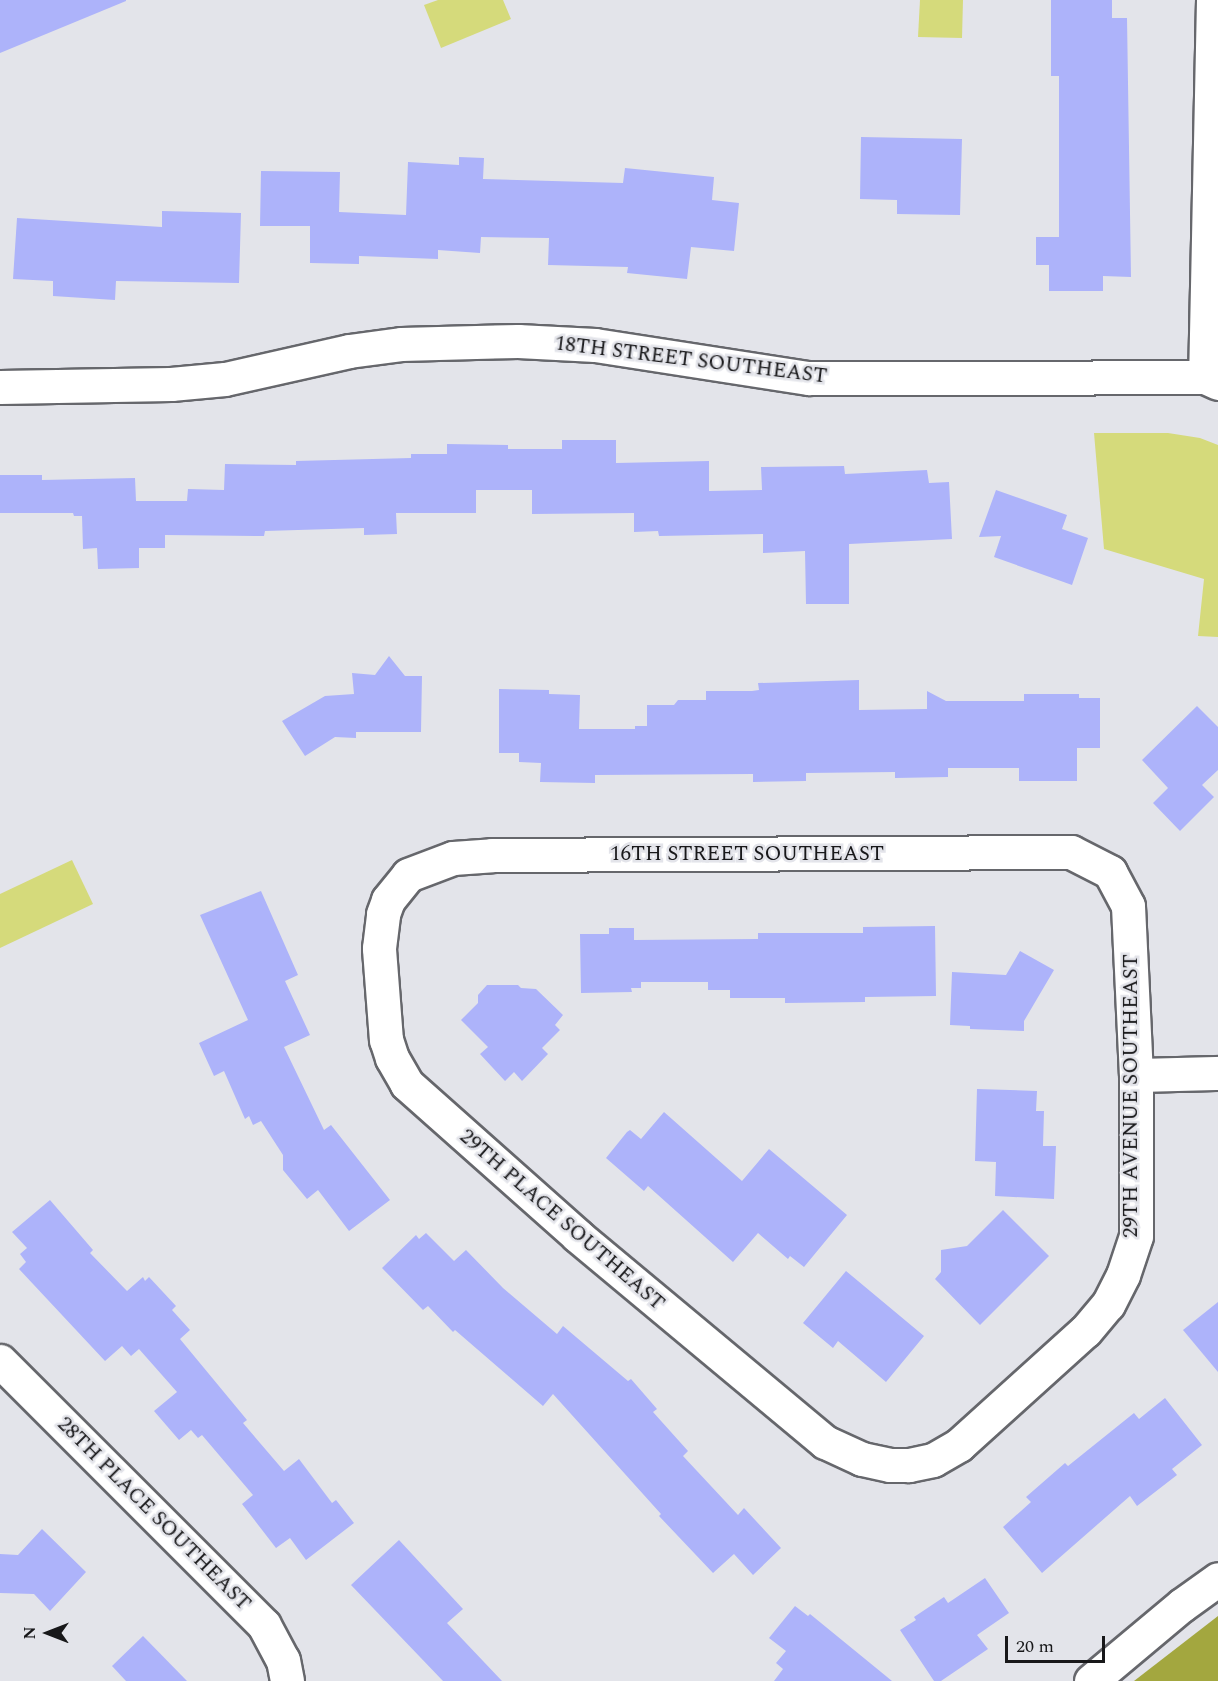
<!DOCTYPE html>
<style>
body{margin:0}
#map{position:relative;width:1218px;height:1681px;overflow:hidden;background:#e3e4ea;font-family:Spectral,serif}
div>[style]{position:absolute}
.green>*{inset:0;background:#d5da7b}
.forest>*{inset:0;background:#a3a73f}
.building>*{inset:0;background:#adb3fa}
.roads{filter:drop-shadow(2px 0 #66676c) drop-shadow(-2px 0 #66676c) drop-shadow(0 2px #66676c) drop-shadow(0 -2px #66676c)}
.minor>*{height:33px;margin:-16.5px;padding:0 16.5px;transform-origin:16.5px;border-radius:16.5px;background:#fff}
span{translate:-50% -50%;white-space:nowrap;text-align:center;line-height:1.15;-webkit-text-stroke:5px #e3e4ea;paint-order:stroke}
.street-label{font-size:21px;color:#18181a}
.north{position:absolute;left:18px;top:1603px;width:60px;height:60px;-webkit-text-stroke:4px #e3e4ea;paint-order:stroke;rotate:270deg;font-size:16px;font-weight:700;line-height:24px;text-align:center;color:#18181a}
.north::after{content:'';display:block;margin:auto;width:21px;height:27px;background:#18181a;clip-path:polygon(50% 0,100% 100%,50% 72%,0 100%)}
.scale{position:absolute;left:1005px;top:1636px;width:100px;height:27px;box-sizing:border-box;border:3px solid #18181a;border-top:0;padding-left:8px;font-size:18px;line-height:21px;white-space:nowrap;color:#18181a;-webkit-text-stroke:4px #e3e4ea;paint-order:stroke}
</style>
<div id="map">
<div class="green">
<i style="clip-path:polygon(438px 0,503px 0,511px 19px,441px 48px,424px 5px)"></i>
<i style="clip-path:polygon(920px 0,963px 0,962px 38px,918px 37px)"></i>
<i style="clip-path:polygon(1094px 433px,1168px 433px,1200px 438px,1218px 445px,1218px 637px,1198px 636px,1204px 579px,1104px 549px)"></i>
<i style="clip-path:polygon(72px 860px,93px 904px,0 948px,0 894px)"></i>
</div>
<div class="forest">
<i style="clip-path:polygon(1218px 1616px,1218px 1681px,1134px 1681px)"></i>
</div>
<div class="building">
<i style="clip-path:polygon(0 0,126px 0,126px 1px,0 53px)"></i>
<i style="clip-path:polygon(1051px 0,1112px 0,1112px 18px,1127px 18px,1131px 277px,1103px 276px,1103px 291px,1049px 291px,1049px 265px,1036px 265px,1036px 237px,1059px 237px,1059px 76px,1051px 76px)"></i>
<i style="clip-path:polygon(861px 137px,962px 139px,960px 215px,897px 214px,897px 200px,860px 199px)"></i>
<i style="clip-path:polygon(459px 157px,484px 158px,483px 179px,623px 183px,625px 168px,714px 177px,712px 200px,739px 203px,734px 251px,691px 247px,687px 279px,627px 273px,628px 267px,548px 265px,549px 238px,481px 237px,480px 253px,438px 250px,438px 259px,359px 256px,359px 264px,310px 263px,310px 226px,260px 226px,261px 171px,340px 172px,339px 212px,406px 215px,408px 162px,459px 165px)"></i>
<i style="clip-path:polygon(162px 211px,241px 213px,239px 283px,116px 281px,115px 300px,53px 296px,53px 281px,13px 279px,17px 218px,162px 227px)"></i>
<i style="clip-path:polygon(562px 440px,616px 440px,616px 463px,709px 461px,709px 491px,762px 490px,761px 467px,844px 466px,845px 474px,927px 470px,929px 483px,949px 482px,952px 539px,849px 544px,849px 604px,806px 604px,805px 551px,763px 553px,763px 534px,659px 536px,658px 531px,634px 532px,634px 513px,532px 514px,532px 490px,476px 490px,476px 513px,396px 513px,397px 534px,364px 535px,364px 528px,265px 531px,264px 536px,165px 535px,165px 548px,139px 548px,139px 568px,98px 569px,97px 548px,83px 549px,82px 516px,74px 516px,73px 513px,0 513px,0 475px,42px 475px,42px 480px,135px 478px,136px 501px,187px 501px,188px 489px,224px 490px,225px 464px,296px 465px,296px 461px,411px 458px,411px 454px,447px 454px,447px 444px,508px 445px,508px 449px,562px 449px)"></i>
<i style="clip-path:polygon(996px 490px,1067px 515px,1062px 529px,1088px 538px,1072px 585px,994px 557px,1001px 536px,979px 537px)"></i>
<i style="clip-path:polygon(389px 656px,405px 676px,422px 676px,421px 732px,356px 732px,356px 738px,335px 737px,305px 756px,282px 721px,325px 696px,354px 694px,352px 673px,375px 675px)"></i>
<i style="clip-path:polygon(859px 680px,859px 710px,927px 709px,927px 691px,946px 701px,1024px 701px,1024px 694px,1079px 694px,1079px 698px,1100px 698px,1100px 748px,1077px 748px,1077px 781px,1019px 781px,1019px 768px,948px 768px,948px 777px,895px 778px,895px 772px,806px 773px,806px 781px,753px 782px,753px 774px,595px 775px,595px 783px,540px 782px,541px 763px,519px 762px,519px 753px,499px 753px,499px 689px,549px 690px,549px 694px,580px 695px,579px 729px,635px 729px,635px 726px,647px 726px,647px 705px,674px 705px,678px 700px,706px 700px,706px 691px,752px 691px,759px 690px,758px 683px)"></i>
<i style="clip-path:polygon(1197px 706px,1218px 727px,1218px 770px,1202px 785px,1214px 797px,1180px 831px,1153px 803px,1168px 788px,1142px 760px)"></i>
<i style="clip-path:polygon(261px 891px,298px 975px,285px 981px,310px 1035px,284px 1047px,324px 1130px,331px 1125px,390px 1200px,349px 1231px,318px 1190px,307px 1199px,283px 1170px,283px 1155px,261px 1121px,253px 1125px,249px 1116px,245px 1119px,224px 1071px,214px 1076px,199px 1043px,248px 1020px,200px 915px)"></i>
<i style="clip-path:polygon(935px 926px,936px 996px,865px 997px,865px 1002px,785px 1003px,785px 998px,730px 998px,730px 990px,708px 990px,708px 982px,641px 982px,641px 988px,631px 988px,632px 992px,581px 993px,580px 934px,609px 934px,609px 928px,634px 928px,634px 940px,758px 939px,758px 933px,863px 933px,863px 927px)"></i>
<i style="clip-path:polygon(1020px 951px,1054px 970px,1024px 1021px,1024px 1031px,970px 1029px,970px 1026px,950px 1025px,952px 972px,1006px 975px)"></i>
<i style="clip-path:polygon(487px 985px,518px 985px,521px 988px,536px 989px,563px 1015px,555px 1025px,560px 1030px,542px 1048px,548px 1054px,522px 1081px,514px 1072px,505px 1081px,480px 1054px,488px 1047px,461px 1020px,478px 1003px,478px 995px)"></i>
<i style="clip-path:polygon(977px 1089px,1037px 1091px,1036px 1111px,1044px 1111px,1043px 1146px,1056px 1146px,1054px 1199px,995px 1196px,996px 1162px,975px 1161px)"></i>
<i style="clip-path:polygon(664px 1112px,742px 1181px,769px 1149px,847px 1215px,804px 1267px,790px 1256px,788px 1259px,758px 1233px,733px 1262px,648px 1186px,644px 1191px,606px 1158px,627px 1132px,630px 1130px,641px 1139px)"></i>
<i style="clip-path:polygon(50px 1200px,93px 1250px,90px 1253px,127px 1291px,143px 1277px,145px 1281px,149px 1277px,176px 1306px,172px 1310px,190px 1330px,180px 1339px,247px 1420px,243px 1423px,284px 1471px,299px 1459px,332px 1503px,336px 1500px,354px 1523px,306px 1560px,290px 1538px,276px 1548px,242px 1504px,253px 1495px,202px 1435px,198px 1438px,191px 1430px,179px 1440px,154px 1411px,177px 1392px,139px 1349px,131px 1356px,122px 1346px,105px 1361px,19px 1269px,26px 1262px,20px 1254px,27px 1248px,12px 1232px)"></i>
<i style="clip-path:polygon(1003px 1210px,1049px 1256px,980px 1325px,935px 1279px,941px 1272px,941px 1250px,967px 1246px)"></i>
<i style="clip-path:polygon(426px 1233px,454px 1261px,466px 1250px,503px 1288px,557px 1334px,563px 1326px,628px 1381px,631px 1379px,657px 1409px,653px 1412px,688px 1451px,683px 1456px,738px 1515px,744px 1508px,781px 1548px,753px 1575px,734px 1554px,713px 1573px,659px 1516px,661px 1514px,553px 1394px,543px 1406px,455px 1330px,453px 1332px,428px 1306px,423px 1310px,382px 1268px,416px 1235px,419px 1239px)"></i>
<i style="clip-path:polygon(846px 1271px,924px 1336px,886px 1382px,838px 1341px,833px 1348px,803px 1323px)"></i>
<i style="clip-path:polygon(1218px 1302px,1218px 1372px,1183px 1330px)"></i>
<i style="clip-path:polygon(1165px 1398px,1202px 1445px,1172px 1469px,1177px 1475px,1137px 1506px,1130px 1496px,1042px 1573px,1003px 1527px,1031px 1502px,1026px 1497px,1065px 1463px,1068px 1466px,1134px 1413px,1139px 1419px)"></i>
<i style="clip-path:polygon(42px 1529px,86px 1572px,50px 1611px,34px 1594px,0 1593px,0 1554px,18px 1555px)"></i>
<i style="clip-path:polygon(399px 1540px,463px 1609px,447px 1623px,502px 1681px,443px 1681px,351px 1585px)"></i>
<i style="clip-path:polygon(985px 1578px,1009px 1613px,977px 1635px,988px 1649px,941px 1681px,934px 1681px,900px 1630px,916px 1620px,914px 1617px,944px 1597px,948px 1603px)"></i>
<i style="clip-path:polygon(795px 1606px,808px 1616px,810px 1614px,892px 1681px,774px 1681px,783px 1669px,776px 1663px,786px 1651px,769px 1638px)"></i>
<i style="clip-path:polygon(143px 1636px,187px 1681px,126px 1681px,112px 1666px)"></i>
</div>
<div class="roads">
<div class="minor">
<i style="left:1213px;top:0;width:377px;rotate:91.2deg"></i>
<i style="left:1205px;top:377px;width:14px;rotate:25deg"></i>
<i style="left:0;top:387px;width:171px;rotate:-1deg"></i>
<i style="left:171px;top:384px;width:54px;rotate:-5.3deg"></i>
<i style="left:225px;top:379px;width:127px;rotate:-12.7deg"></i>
<i style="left:349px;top:351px;width:52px;rotate:-7.7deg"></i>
<i style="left:401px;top:344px;width:117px;rotate:-1.5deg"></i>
<i style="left:518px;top:341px;width:77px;rotate:3deg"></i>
<i style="left:595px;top:345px;width:217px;rotate:8.8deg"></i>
<i style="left:809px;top:378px;width:396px;rotate:-0.1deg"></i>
<i style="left:1071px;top:852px;width:44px;rotate:27.1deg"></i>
<i style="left:1110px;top:872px;width:38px;rotate:62deg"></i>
<i style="left:1128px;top:906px;width:169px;rotate:87.3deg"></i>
<i style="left:1136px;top:1075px;width:161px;rotate:90deg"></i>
<i style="left:1136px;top:1236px;width:41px;rotate:108.4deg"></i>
<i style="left:1123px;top:1275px;width:33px;rotate:117deg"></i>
<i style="left:1108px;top:1304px;width:35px;rotate:130deg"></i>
<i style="left:1085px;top:1331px;width:170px;rotate:137.9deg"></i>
<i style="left:959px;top:1445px;width:30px;rotate:150deg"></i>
<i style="left:933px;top:1460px;width:25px;rotate:168deg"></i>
<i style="left:909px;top:1465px;width:19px;rotate:180deg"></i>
<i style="left:890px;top:1465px;width:29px;rotate:-168deg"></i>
<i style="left:862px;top:1459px;width:41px;rotate:-155.3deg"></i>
<i style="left:825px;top:1442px;width:322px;rotate:-140.2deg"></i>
<i style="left:578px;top:1236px;width:229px;rotate:-138.4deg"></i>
<i style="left:407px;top:1084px;width:30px;rotate:-120deg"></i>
<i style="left:392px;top:1058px;width:19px;rotate:-108deg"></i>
<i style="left:386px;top:1040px;width:92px;rotate:-94.4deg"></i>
<i style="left:379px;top:948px;width:34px;rotate:-83deg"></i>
<i style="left:383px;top:914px;width:15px;rotate:-70deg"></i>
<i style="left:388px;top:900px;width:32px;rotate:-51deg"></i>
<i style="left:408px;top:875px;width:48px;rotate:-20.7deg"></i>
<i style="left:453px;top:858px;width:39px;rotate:-4deg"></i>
<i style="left:492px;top:855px;width:579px;rotate:-0.3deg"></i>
<i style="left:1136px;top:1075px;width:82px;rotate:-1.4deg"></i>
<i style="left:0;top:1361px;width:373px;rotate:45deg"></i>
<i style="left:264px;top:1625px;width:40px;rotate:62deg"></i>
<i style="left:283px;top:1660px;width:21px;rotate:79deg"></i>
<i style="left:1091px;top:1681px;width:119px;rotate:-39.9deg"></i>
<i style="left:1182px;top:1605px;width:44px;rotate:-35.8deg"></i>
</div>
</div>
<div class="street-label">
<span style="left:691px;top:360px;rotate:7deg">18TH STREET SOUTHEAST</span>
<span style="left:747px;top:854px">16TH STREET SOUTHEAST</span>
<span style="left:1131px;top:1096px;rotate:-90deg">29TH AVENUE SOUTHEAST</span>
<span style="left:562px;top:1220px;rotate:41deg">29TH PLACE SOUTHEAST</span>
<span style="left:154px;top:1514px;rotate:45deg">28TH PLACE SOUTHEAST</span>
</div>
<div class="north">N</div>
<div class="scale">20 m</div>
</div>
